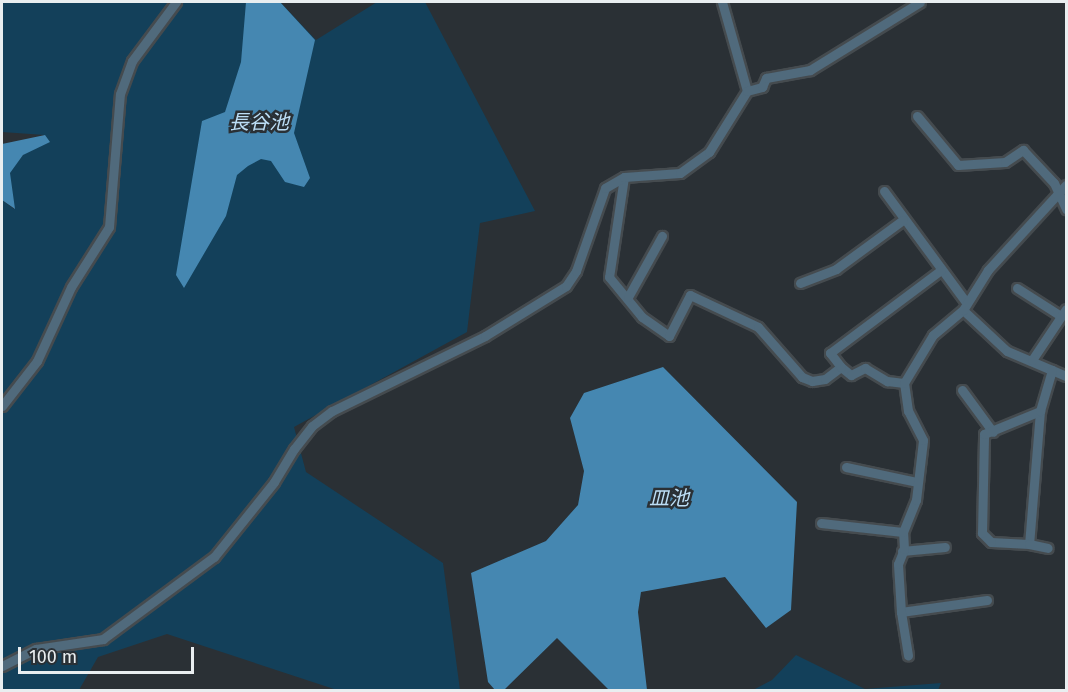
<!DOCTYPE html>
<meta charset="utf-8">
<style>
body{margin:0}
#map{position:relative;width:1068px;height:692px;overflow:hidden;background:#2a3035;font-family:"Fira Sans","Noto Sans JP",sans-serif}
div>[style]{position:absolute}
.green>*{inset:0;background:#13405a}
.water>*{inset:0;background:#4587b1}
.roads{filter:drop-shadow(2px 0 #454b4f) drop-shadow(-2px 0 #454b4f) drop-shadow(0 2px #454b4f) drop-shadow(0 -2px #454b4f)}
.minor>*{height:9px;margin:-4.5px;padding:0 4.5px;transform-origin:4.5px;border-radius:4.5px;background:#506a7c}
span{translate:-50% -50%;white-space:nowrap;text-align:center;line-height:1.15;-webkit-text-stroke:5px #2a3035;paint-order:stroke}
.water-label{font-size:20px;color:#bcdef6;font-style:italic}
.frame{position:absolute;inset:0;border:3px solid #e9eef0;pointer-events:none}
.scale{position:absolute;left:18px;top:647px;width:176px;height:27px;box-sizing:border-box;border:3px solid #e9eef0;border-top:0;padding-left:8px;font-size:18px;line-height:21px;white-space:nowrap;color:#e9eef0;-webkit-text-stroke:4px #2a3035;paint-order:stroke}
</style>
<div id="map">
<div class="green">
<i style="clip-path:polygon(2px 2px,280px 2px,316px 40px,377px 2px,425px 2px,535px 211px,480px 223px,467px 332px,294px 427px,306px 472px,443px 563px,460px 690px,337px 690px,167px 634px,98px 657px,79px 690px,2px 690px,2px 200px,14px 209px,9px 173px,23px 155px,45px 135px,2px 132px)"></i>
<i style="clip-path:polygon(796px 655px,865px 689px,941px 683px,938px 690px,753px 690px,772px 680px)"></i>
</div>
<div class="water">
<i style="clip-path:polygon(246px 2px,280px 2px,315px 40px,294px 133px,310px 178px,304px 187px,285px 182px,271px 161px,261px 159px,248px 166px,237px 175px,226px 216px,184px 288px,176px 275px,202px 121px,225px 112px,241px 62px)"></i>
<i style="clip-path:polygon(45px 135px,50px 142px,23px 155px,10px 173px,15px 209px,2px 200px,2px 144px)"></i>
<i style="clip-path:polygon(663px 367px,797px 502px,791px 610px,766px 628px,725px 577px,641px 592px,638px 612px,647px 690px,609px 690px,557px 638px,504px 690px,495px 690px,488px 682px,471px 573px,546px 541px,578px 505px,584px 471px,570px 418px,584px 393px)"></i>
</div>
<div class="roads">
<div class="minor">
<i style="left:722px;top:2px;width:92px;rotate:74.3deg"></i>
<i style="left:917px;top:116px;width:64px;rotate:50.1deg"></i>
<i style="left:958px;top:165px;width:47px;rotate:-3.7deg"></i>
<i style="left:1005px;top:162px;width:22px;rotate:-34deg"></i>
<i style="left:1023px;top:150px;width:45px;rotate:46.8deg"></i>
<i style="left:1054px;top:183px;width:29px;rotate:65deg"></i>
<i style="left:624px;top:177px;width:101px;rotate:98.5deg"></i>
<i style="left:609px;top:277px;width:52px;rotate:50.5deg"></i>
<i style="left:642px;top:317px;width:33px;rotate:35deg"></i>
<i style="left:669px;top:336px;width:46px;rotate:-62.9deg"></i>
<i style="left:690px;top:295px;width:75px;rotate:25.2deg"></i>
<i style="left:758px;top:327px;width:67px;rotate:48.7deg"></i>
<i style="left:802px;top:377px;width:11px;rotate:22deg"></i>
<i style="left:812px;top:381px;width:13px;rotate:-9deg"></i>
<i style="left:825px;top:379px;width:20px;rotate:-37deg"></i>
<i style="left:841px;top:367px;width:13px;rotate:39deg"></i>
<i style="left:851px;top:375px;width:16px;rotate:-27deg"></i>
<i style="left:865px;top:368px;width:26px;rotate:31deg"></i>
<i style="left:887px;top:381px;width:17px;rotate:7deg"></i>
<i style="left:884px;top:191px;width:137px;rotate:53.6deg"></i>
<i style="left:800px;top:283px;width:39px;rotate:-21deg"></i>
<i style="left:836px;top:269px;width:83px;rotate:-36.2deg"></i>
<i style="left:1017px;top:288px;width:52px;rotate:32.5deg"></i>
<i style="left:628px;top:297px;width:70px;rotate:-60.9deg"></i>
<i style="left:963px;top:310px;width:60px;rotate:43deg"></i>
<i style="left:1007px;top:351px;width:64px;rotate:23deg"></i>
<i style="left:1032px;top:360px;width:61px;rotate:-56.3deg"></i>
<i style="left:841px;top:367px;width:18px;rotate:-128deg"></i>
<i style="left:830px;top:353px;width:139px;rotate:-36.8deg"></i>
<i style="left:962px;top:390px;width:52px;rotate:53.6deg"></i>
<i style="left:2px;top:406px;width:57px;rotate:-52.1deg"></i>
<i style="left:37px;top:361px;width:81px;rotate:-65.3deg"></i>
<i style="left:71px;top:287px;width:71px;rotate:-57.7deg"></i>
<i style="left:109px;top:227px;width:133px;rotate:-85.3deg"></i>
<i style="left:120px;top:94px;width:35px;rotate:-70deg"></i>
<i style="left:132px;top:61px;width:74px;rotate:-53.3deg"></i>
<i style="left:1040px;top:411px;width:133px;rotate:94.7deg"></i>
<i style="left:1029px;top:544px;width:38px;rotate:-177deg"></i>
<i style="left:991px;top:542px;width:13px;rotate:-135deg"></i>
<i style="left:982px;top:533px;width:99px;rotate:-88.8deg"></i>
<i style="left:984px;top:434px;width:61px;rotate:-22.3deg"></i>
<i style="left:1040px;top:411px;width:43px;rotate:-73.7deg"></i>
<i style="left:846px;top:467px;width:73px;rotate:11.9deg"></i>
<i style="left:821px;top:523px;width:82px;rotate:6.3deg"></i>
<i style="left:1029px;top:544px;width:19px;rotate:12deg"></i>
<i style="left:902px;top:551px;width:43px;rotate:-5.3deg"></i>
<i style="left:987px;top:600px;width:87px;rotate:172.1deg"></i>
<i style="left:901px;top:612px;width:48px;rotate:-93.6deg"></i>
<i style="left:898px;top:564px;width:16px;rotate:-68deg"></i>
<i style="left:904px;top:549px;width:17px;rotate:-93deg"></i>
<i style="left:903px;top:532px;width:35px;rotate:-68deg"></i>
<i style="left:916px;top:500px;width:60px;rotate:-83.3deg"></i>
<i style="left:923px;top:440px;width:33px;rotate:-117deg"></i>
<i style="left:908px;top:411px;width:28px;rotate:-98deg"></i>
<i style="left:904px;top:383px;width:56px;rotate:-58.9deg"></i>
<i style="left:933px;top:335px;width:39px;rotate:-40deg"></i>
<i style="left:963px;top:310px;width:47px;rotate:-58deg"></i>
<i style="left:988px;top:270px;width:115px;rotate:-47.5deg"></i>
<i style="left:901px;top:612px;width:44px;rotate:80.8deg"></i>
<i style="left:2px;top:666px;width:38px;rotate:-27deg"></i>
<i style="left:36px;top:649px;width:68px;rotate:-8.5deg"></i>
<i style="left:103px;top:639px;width:138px;rotate:-36.5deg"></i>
<i style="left:214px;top:557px;width:96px;rotate:-51.3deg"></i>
<i style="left:274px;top:482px;width:39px;rotate:-59deg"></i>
<i style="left:294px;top:449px;width:29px;rotate:-52deg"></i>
<i style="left:312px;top:426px;width:25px;rotate:-37deg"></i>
<i style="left:332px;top:411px;width:170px;rotate:-26.1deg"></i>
<i style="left:485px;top:336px;width:95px;rotate:-31.7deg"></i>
<i style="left:566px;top:286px;width:18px;rotate:-56deg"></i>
<i style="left:576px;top:271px;width:88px;rotate:-70.7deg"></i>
<i style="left:605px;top:188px;width:22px;rotate:-30deg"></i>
<i style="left:624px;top:177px;width:56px;rotate:-4.1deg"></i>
<i style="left:680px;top:173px;width:36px;rotate:-36deg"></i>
<i style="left:709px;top:152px;width:72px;rotate:-58.1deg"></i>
<i style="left:747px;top:91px;width:16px;rotate:-15deg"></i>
<i style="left:762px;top:87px;width:10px;rotate:-66deg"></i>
<i style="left:766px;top:78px;width:45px;rotate:-10.3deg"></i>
<i style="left:810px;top:70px;width:129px;rotate:-31.7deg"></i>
</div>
</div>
<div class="water-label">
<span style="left:259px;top:122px">長谷池</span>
<span style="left:669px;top:498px">皿池</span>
</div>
<div class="frame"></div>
<div class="scale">100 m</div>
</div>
